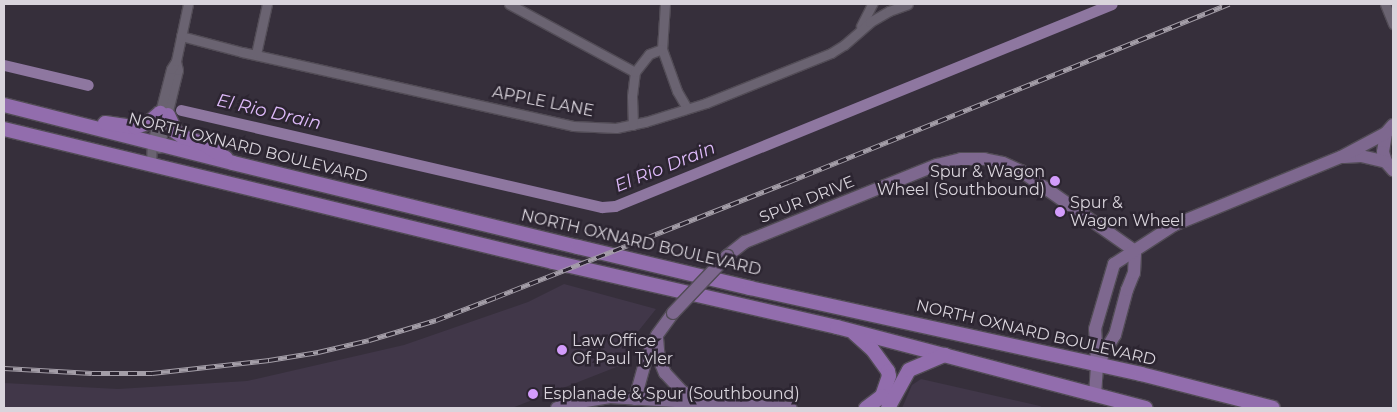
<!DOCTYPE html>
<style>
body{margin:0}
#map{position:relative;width:1397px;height:412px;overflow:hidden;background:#362f3b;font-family:Montserrat,sans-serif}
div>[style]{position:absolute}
.built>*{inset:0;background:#413749}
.canal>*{height:11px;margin:-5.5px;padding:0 5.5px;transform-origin:5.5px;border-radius:5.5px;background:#8e77a0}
.roads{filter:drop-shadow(1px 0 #524c56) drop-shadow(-1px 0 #524c56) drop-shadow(0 1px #524c56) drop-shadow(0 -1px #524c56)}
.street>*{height:9px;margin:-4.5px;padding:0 4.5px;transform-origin:4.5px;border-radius:4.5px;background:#6a6371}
.secondary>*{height:12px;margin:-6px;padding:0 6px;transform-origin:6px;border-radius:6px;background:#7e688f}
.primary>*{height:14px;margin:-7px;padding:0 7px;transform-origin:7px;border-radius:7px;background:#926dad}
.rail>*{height:5px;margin-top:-2.5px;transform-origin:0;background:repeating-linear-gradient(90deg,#2c2531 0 9px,#a49ea8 0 18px);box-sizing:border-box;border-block:1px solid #a49ea8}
.bridges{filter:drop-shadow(1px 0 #524c56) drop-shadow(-1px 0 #524c56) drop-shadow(0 1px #524c56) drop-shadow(0 -1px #524c56)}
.secondary-bridge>*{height:12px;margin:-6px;padding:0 6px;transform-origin:6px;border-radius:6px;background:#7e688f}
.dots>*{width:14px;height:14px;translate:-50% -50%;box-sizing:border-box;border:2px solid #2c2531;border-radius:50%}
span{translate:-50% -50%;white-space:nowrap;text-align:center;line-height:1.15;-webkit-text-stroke:5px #2c2531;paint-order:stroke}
.street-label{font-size:16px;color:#d9d4dc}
.poi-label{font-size:16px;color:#d9d4dc}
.right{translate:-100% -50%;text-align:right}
.left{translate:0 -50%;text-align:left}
.water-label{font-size:18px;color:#debafa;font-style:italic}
.frame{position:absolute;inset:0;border:5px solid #d9d4dc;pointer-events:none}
</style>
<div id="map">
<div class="built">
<i style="clip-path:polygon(564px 284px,656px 309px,632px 339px,619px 366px,512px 408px,4px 408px,4px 383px,118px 389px,247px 381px,404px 345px,528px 302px)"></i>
<i style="clip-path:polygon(921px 379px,1040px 406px,1043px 408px,902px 408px,912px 385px)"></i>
</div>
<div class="canal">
<i style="left:4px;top:65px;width:86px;rotate:13.4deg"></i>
<i style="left:181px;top:110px;width:432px;rotate:13deg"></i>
<i style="left:602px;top:207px;width:13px;rotate:-4deg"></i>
<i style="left:615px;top:206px;width:536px;rotate:-22.12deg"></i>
</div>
<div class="roads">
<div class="street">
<i style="left:509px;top:4px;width:143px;rotate:28.4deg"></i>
<i style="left:665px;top:4px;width:45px;rotate:93.8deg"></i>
<i style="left:662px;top:49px;width:45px;rotate:70.3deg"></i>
<i style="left:677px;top:91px;width:20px;rotate:60deg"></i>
<i style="left:1385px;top:4px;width:22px;rotate:68deg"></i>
<i style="left:861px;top:26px;width:25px;rotate:-63deg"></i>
<i style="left:181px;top:36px;width:63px;rotate:14.7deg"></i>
<i style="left:242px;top:52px;width:339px;rotate:12.6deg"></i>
<i style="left:573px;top:126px;width:43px;rotate:2.7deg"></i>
<i style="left:616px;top:128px;width:30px;rotate:-12deg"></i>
<i style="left:645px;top:122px;width:64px;rotate:-17.3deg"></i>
<i style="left:706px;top:103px;width:135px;rotate:-21.8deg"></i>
<i style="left:831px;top:53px;width:15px;rotate:-32deg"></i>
<i style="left:844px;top:45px;width:35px;rotate:-41deg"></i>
<i style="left:870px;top:22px;width:22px;rotate:-30deg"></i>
<i style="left:889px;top:11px;width:20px;rotate:-20deg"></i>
<i style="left:256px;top:54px;width:51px;rotate:-77.6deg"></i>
<i style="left:633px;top:125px;width:29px;rotate:-92deg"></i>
<i style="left:632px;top:96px;width:24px;rotate:-83deg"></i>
<i style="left:635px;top:72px;width:23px;rotate:-52deg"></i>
<i style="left:649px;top:54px;width:14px;rotate:-21deg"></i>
<i style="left:159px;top:148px;width:80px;rotate:-76.3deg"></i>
<i style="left:178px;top:70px;width:9px;rotate:-103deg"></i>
<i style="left:151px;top:166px;width:23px;rotate:-88deg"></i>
<i style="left:152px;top:143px;width:76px;rotate:-75.6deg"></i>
<i style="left:171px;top:69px;width:9px;rotate:-58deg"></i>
<i style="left:176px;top:61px;width:58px;rotate:-78.1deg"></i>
</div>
<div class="secondary">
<i style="left:1393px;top:125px;width:11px;rotate:131deg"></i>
<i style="left:1386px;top:133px;width:19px;rotate:99deg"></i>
<i style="left:1383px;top:152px;width:10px;rotate:73deg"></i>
<i style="left:1386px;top:162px;width:11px;rotate:49deg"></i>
<i style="left:1344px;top:157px;width:17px;rotate:-3deg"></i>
<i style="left:1361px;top:156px;width:26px;rotate:13deg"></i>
<i style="left:727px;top:256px;width:23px;rotate:-38deg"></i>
<i style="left:745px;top:242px;width:207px;rotate:-21.9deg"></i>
<i style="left:937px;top:165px;width:25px;rotate:-14deg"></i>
<i style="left:961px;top:159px;width:23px"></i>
<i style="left:984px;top:159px;width:19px;rotate:12deg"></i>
<i style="left:1003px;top:163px;width:20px;rotate:24deg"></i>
<i style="left:1021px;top:171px;width:139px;rotate:35.1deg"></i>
<i style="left:657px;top:338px;width:21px;rotate:85deg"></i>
<i style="left:659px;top:359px;width:15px;rotate:67deg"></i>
<i style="left:665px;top:373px;width:26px;rotate:47deg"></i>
<i style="left:683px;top:392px;width:19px;rotate:28deg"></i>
<i style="left:1098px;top:363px;width:33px;rotate:-59deg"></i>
<i style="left:1115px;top:335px;width:47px;rotate:-75.1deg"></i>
<i style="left:1127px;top:290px;width:18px;rotate:-68deg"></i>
<i style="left:1134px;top:273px;width:22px;rotate:-87deg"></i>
<i style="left:1095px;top:395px;width:31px;rotate:-86deg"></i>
<i style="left:1097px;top:364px;width:35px;rotate:-93deg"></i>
<i style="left:1095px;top:329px;width:68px;rotate:-73.7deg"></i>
<i style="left:1114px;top:264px;width:72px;rotate:-33deg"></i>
<i style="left:1174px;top:225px;width:180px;rotate:-22.2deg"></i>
<i style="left:1341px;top:157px;width:51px;rotate:-28.1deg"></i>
<i style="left:635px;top:399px;width:41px;rotate:-74.6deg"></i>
<i style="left:646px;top:359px;width:26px;rotate:-65deg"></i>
<i style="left:657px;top:335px;width:27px;rotate:-54deg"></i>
<i style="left:557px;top:408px;width:23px;rotate:-15deg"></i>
<i style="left:579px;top:402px;width:30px;rotate:-9deg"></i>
<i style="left:609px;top:397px;width:182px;rotate:3.5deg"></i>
</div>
<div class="primary">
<i style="left:4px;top:105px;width:236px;rotate:14.2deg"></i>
<i style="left:233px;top:163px;width:355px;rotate:13.7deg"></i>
<i style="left:578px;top:247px;width:177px;rotate:13.4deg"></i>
<i style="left:750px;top:288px;width:400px;rotate:12.4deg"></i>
<i style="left:1141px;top:374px;width:136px;rotate:14.4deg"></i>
<i style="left:168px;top:115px;width:19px;rotate:65deg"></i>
<i style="left:176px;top:132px;width:9px;rotate:36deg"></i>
<i style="left:183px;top:137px;width:20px;rotate:18deg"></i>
<i style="left:202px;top:143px;width:28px;rotate:32deg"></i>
<i style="left:105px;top:123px;width:30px;rotate:8deg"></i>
<i style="left:135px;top:127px;width:14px;rotate:-17deg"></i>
<i style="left:148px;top:123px;width:16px;rotate:-40deg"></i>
<i style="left:4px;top:129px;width:565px;rotate:13.62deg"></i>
<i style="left:553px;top:262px;width:291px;rotate:12.9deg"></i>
<i style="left:837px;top:327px;width:319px;rotate:14.7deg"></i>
<i style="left:854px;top:333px;width:24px;rotate:42deg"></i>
<i style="left:872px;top:349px;width:27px;rotate:54deg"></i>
<i style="left:888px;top:371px;width:5px;rotate:79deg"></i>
<i style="left:889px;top:376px;width:21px;rotate:109deg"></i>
<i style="left:882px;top:396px;width:20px;rotate:143deg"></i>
<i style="left:888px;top:408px;width:43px;rotate:-61.1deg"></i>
<i style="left:909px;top:370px;width:39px;rotate:-23deg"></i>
</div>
</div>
<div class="rail">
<i style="left:4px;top:368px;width:88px;rotate:3.3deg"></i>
<i style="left:92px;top:373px;width:60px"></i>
<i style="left:152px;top:373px;width:118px;rotate:-6.3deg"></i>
<i style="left:269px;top:360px;width:50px;rotate:-9.3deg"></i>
<i style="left:318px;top:352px;width:52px;rotate:-13.2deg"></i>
<i style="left:369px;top:340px;width:70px;rotate:-16.6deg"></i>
<i style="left:436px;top:320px;width:64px;rotate:-21deg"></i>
<i style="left:496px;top:297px;width:314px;rotate:-21.5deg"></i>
<i style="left:788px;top:182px;width:476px;rotate:-22deg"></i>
</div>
<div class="bridges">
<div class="secondary-bridge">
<i style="left:673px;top:313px;width:79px;rotate:-46.5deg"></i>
</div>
</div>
<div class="dots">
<i style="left:1055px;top:181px;background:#d39cfc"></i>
<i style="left:1060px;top:212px;background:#d39cfc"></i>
<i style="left:562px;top:350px;background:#d39cfc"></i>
<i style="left:533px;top:394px;background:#d39cfc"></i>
</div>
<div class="street-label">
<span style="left:543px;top:102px;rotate:11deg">APPLE LANE</span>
<span style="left:248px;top:148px;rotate:14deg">NORTH OXNARD BOULEVARD</span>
<span style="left:807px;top:200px;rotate:-22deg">SPUR DRIVE</span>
<span style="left:641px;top:243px;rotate:13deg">NORTH OXNARD BOULEVARD</span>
<span style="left:1036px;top:333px;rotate:13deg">NORTH OXNARD BOULEVARD</span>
</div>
<div class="poi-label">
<span class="right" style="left:1045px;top:181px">Spur &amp; Wagon<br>Wheel (Southbound)</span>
<span class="left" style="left:1070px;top:212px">Spur &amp;<br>Wagon Wheel</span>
<span class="left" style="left:572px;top:350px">Law Office<br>Of Paul Tyler</span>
<span class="left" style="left:543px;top:394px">Esplanade &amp; Spur (Southbound)</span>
</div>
<div class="water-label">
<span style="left:269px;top:112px;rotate:13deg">El Rio Drain</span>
<span style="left:665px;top:167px;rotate:-22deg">El Rio Drain</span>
</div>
<div class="frame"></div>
</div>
